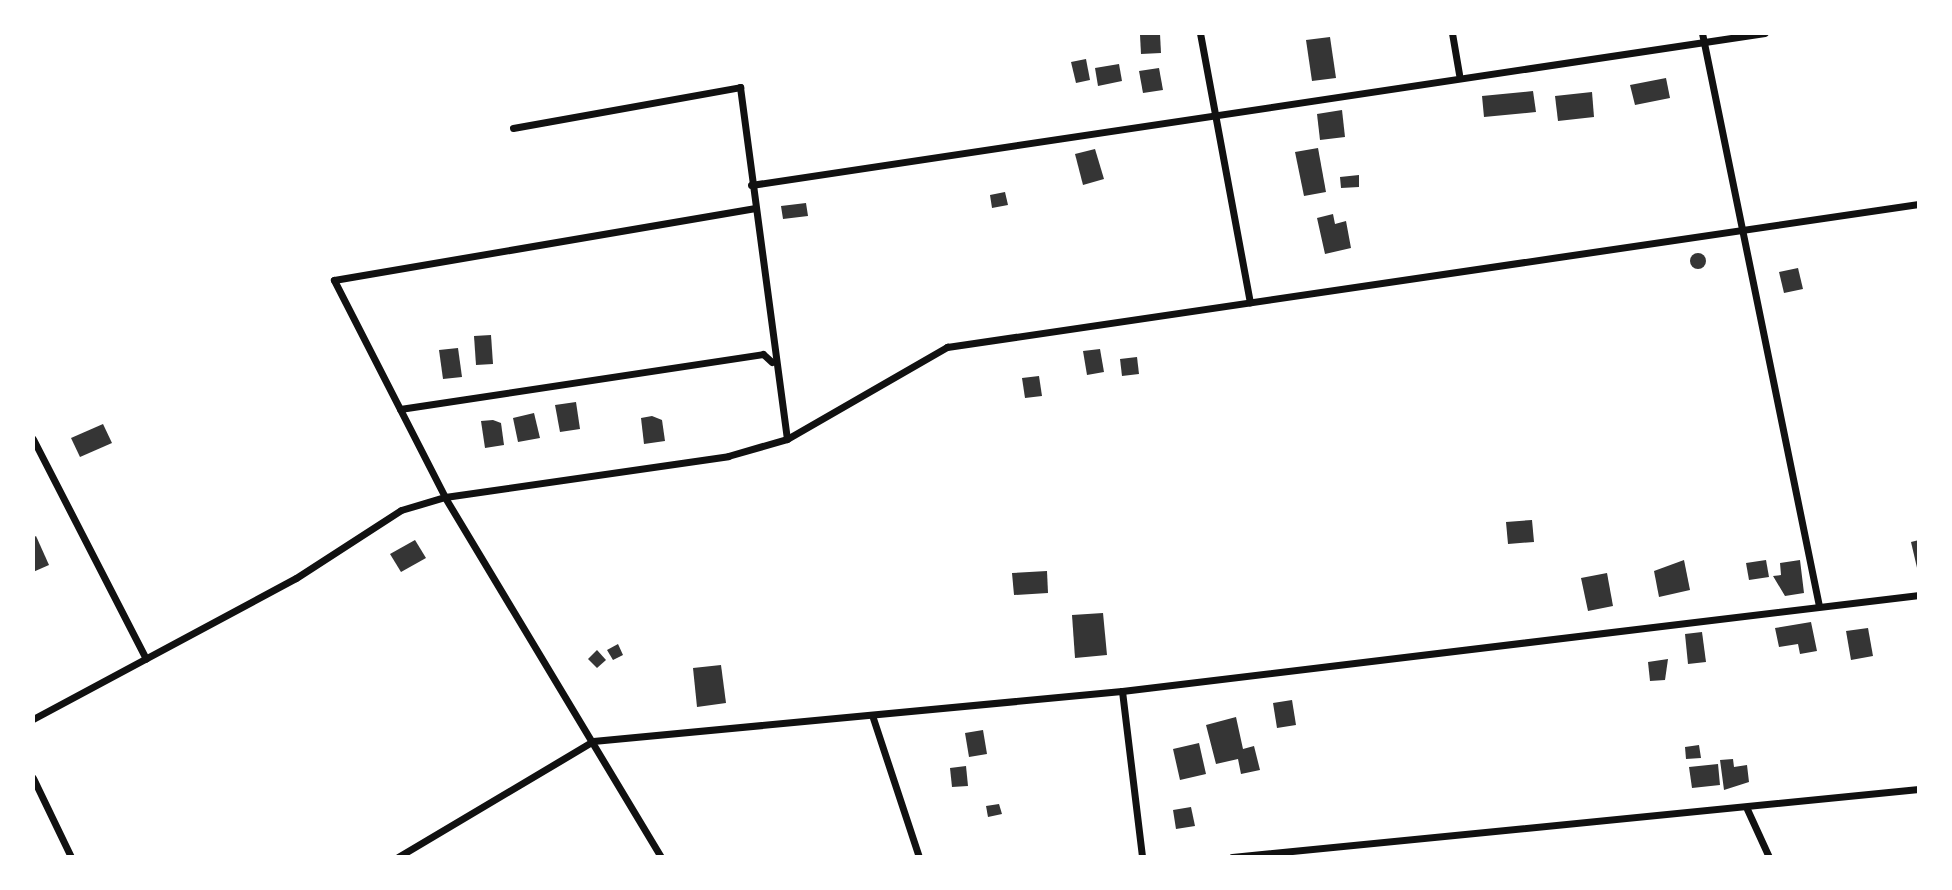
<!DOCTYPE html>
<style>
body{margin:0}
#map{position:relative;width:1952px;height:890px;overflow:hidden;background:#fff;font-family:"PT Sans",sans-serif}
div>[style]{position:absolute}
.building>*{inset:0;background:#353535}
.round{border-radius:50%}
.minor>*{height:7px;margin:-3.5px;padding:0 3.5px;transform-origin:3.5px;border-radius:3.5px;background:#111}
span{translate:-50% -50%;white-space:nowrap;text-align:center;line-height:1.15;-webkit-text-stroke:5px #fff;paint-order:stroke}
.frame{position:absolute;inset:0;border:35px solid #fff;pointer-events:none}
</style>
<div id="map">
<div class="building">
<i style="clip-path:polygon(1160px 34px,1161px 53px,1141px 54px,1140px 35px)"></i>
<i style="clip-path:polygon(1330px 37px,1336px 78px,1312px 81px,1306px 40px)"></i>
<i style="clip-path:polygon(1086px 59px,1090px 80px,1076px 83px,1071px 62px)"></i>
<i style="clip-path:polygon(1119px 64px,1122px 81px,1098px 86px,1095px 68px)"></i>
<i style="clip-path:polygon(1159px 68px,1163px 90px,1143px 93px,1139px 71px)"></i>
<i style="clip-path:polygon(1666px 78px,1670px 98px,1635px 105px,1630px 85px)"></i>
<i style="clip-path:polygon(1533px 91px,1536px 112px,1484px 117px,1482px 96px)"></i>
<i style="clip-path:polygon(1592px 92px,1594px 117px,1558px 121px,1555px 96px)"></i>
<i style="clip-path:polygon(1342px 110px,1345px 137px,1320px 140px,1317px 114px)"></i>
<i style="clip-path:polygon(1318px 148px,1326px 192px,1304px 196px,1295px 152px)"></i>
<i style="clip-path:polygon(1095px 149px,1104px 179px,1083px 185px,1075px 154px)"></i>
<i style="clip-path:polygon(1359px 175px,1359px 187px,1341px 188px,1340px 177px)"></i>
<i style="clip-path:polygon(1005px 192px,1008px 205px,992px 208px,990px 195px)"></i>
<i style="clip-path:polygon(806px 203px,808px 216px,783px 219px,781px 206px)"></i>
<i style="clip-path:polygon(1333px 214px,1335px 224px,1346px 221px,1351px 248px,1325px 254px,1317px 218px)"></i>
<i class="round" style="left:1690px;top:253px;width:16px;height:16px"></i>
<i style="clip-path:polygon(1798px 268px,1803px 289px,1784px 293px,1779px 272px)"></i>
<i style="clip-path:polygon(491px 335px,493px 364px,476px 365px,474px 336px)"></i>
<i style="clip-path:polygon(458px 348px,462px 377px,443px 379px,439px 350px)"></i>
<i style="clip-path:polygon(1100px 349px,1104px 372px,1087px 375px,1083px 351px)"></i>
<i style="clip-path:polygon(1137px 357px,1139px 374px,1122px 376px,1120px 359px)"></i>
<i style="clip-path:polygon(1039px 376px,1042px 396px,1025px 398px,1022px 378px)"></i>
<i style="clip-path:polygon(576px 402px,580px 429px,560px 432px,555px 405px)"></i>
<i style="clip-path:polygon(534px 413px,540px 438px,518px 442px,513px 418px)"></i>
<i style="clip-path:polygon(652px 416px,662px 420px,665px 441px,644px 444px,641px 418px)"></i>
<i style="clip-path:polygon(493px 420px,501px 423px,504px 445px,485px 448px,481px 421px)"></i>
<i style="clip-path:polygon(103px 424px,112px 443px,80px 457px,71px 438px)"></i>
<i style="clip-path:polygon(1532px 520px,1534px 542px,1508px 544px,1506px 522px)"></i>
<i style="clip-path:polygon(36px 536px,49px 565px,33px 572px,33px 538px)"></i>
<i style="clip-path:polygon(415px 540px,426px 558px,401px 572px,390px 554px)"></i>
<i style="clip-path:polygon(1919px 540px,1919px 572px,1918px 572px,1911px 542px)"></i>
<i style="clip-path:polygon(1684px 560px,1690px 590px,1659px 597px,1654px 571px)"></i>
<i style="clip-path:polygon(1766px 560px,1769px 577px,1749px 580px,1746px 563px)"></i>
<i style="clip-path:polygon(1800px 560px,1804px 593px,1785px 596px,1773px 576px,1781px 575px,1780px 563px)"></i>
<i style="clip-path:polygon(1047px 571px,1048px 593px,1014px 595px,1012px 573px)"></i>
<i style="clip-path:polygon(1607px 573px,1613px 606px,1588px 611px,1581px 578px)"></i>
<i style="clip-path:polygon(1103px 613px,1107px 655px,1075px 658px,1072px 615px)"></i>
<i style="clip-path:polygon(1811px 622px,1817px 651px,1800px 654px,1798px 644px,1779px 647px,1775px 628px)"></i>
<i style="clip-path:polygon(1868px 628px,1873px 656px,1851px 660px,1846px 631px)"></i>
<i style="clip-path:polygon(1702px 632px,1706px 662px,1688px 664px,1685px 634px)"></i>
<i style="clip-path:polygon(618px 644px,623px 655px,613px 660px,607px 650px)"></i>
<i style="clip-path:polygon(597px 650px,606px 660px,597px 668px,588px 659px)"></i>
<i style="clip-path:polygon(1668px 659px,1665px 680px,1650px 681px,1648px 662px)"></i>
<i style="clip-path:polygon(721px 665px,726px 703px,697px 707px,693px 668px)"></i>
<i style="clip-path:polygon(1292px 700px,1296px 725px,1277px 728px,1273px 703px)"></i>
<i style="clip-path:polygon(1236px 717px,1243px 749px,1254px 746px,1260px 770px,1241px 774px,1238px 759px,1216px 764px,1206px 725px)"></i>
<i style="clip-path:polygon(983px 730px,987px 754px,969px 757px,965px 733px)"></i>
<i style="clip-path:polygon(1199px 743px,1206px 774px,1180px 780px,1173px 749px)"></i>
<i style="clip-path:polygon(1699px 745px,1701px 758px,1686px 759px,1685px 747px)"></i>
<i style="clip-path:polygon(1733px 759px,1734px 767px,1747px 765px,1749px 782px,1724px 790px,1720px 760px)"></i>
<i style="clip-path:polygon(1718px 764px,1720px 785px,1692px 788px,1689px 767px)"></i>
<i style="clip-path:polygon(966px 766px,968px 786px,952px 787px,950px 768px)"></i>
<i style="clip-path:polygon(999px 804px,1002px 814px,988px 817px,986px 806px)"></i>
<i style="clip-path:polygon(1191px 807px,1195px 826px,1176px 829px,1173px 810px)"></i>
</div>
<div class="minor">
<i style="left:1200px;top:33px;width:274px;rotate:79.5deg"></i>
<i style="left:1452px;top:33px;width:42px;rotate:80.3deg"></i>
<i style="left:1702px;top:33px;width:585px;rotate:78.46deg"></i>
<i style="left:513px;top:128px;width:231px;rotate:-10.2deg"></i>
<i style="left:740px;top:87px;width:355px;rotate:82.4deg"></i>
<i style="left:751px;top:185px;width:1025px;rotate:-8.53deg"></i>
<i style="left:400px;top:409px;width:367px;rotate:-8.6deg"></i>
<i style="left:763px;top:354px;width:12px;rotate:42deg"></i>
<i style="left:33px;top:439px;width:247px;rotate:62.8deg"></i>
<i style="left:1122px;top:691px;width:167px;rotate:83.1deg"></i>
<i style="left:872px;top:715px;width:150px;rotate:71.7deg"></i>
<i style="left:33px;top:719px;width:298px;rotate:-28.2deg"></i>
<i style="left:296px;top:578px;width:125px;rotate:-32.9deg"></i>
<i style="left:401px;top:510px;width:46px;rotate:-16.5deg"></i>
<i style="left:445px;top:497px;width:286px;rotate:-8.2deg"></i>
<i style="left:728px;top:456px;width:61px;rotate:-16.1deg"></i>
<i style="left:787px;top:439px;width:185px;rotate:-29.9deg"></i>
<i style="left:947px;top:347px;width:982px;rotate:-8.37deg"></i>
<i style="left:33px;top:778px;width:88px;rotate:64.3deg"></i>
<i style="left:1747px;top:809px;width:53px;rotate:65.4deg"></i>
<i style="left:398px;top:857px;width:227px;rotate:-30.7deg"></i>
<i style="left:593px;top:741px;width:531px;rotate:-5.4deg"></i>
<i style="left:1122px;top:691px;width:803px;rotate:-6.87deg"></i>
<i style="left:661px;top:857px;width:420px;rotate:-121deg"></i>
<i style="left:445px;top:497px;width:244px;rotate:-117.1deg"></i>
<i style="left:334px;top:280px;width:426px;rotate:-9.7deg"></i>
<i style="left:1232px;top:857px;width:690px;rotate:-5.65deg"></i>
</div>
<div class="frame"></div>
</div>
